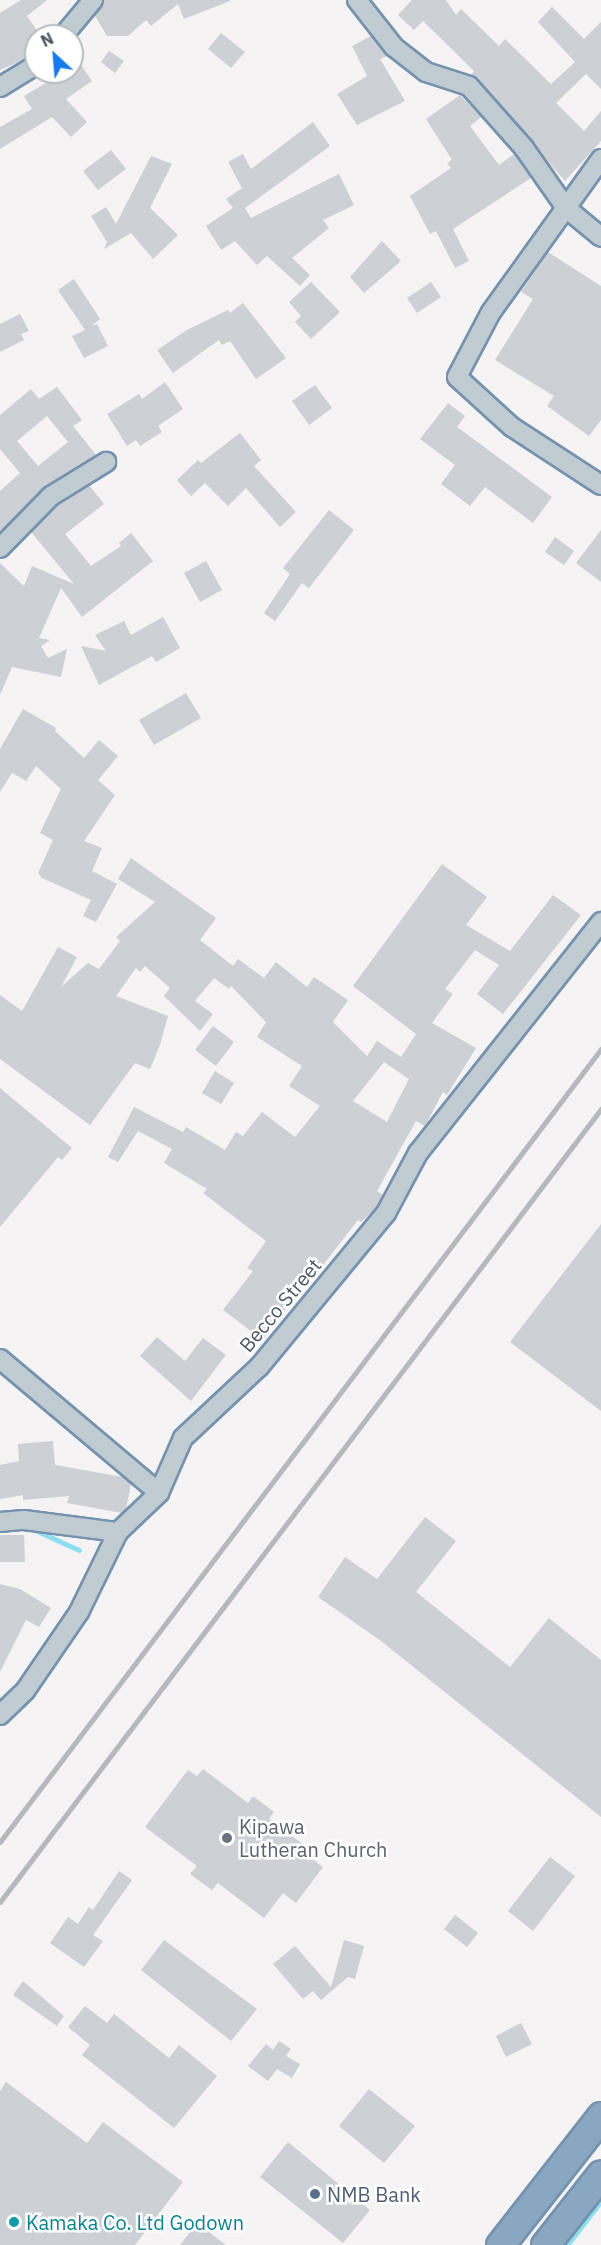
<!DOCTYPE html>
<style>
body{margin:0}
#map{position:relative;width:601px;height:2245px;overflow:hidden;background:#f5f3f3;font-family:"IBM Plex Sans",sans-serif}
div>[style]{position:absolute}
.stream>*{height:5px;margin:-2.5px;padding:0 2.5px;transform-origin:2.5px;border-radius:2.5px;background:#8edfef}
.building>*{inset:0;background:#cdd0d5}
.roads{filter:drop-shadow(2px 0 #7592ae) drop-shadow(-2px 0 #7592ae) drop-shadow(0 2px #7592ae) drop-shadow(0 -2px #7592ae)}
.minor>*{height:18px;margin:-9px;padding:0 9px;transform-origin:9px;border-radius:9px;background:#c1cbd2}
.highway>*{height:27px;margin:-13.5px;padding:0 13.5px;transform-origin:13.5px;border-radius:13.5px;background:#8aa7c2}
.rail>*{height:4.5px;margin:-2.25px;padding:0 2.25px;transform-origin:2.25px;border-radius:2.25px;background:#b5b8bd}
.dots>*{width:16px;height:16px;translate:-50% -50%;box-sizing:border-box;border:3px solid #fff;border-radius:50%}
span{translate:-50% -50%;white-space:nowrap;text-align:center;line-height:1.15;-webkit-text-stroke:5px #fff;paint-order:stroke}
.street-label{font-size:20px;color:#4a5761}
.worship-label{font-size:20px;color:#5b616d}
.left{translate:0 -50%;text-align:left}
.service-label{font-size:20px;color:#4e5e75}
.culture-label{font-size:20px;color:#0d838f}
.north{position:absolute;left:24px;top:24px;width:60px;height:60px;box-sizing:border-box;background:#fff;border:2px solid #b7bcc0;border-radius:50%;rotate:334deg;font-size:16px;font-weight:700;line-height:24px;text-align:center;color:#4a5761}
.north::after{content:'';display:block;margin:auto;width:21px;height:27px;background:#177ceb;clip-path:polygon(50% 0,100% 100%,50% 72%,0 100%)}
</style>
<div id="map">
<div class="stream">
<i style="left:37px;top:1531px;width:46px;rotate:24.3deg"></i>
<i style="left:567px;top:2245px;width:56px;rotate:-52.3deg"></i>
</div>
<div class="building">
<i style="clip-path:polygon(21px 0,47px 0,27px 16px,36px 29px,36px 54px,0 70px,0 13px)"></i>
<i style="clip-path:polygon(104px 0,230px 0,230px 1px,184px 19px,178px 4px,151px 26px,146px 20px,128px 36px,107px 36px,95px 16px)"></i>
<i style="clip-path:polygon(412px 0,446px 0,456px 15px,461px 9px,499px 46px,505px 39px,551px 84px,575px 62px,538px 22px,552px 7px,584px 39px,601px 22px,601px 89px,586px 74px,556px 103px,584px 131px,601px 111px,601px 141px,565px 181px,471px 75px,474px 71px,423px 21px,414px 30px,398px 15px)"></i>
<i style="clip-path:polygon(221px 33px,245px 52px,231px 68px,208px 49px)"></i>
<i style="clip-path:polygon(371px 36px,387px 56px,380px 59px,405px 101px,357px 125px,337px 94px,367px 76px,352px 46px)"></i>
<i style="clip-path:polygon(72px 51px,92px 81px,66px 99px,87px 122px,71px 137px,52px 117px,0 149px,0 127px,32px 109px,24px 96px,64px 72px,72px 72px)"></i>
<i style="clip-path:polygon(109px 51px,124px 61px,115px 73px,101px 62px)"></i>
<i style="clip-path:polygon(460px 95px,481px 117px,470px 126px,499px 165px,514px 154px,531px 178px,453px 229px,469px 261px,455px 268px,436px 231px,430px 234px,410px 196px,451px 168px,447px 163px,452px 160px,426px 119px)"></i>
<i style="clip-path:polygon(313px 122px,330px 146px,245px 208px,251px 218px,339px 174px,354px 205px,323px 220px,329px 228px,292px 258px,310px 275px,300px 286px,267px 256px,257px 265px,235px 241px,221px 250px,206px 226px,233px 208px,226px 199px,242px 188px,228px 162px,243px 154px,251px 169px)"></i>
<i style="clip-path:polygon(111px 150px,126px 169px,98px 190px,83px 171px)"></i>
<i style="clip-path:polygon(151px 156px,172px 164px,150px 208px,178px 235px,153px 259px,131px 233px,104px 249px,107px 242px,91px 216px,106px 207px,116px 224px)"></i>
<i style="clip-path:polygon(382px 241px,401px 261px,364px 293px,350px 277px)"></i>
<i style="clip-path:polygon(548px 252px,601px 286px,601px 420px,589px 436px,547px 406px,554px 396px,495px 360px,533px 299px,521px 292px)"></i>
<i style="clip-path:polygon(74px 279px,100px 319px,91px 326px,97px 324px,108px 346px,84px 358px,72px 336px,85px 330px,58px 290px)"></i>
<i style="clip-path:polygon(311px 282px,340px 312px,311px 339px,295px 322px,301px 316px,289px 302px)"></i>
<i style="clip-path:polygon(431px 282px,441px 297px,417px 313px,407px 298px)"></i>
<i style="clip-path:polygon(243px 303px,286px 358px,256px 379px,230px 341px,222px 345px,219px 340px,173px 373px,157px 350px,187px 330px,228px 310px,230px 313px)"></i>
<i style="clip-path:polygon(20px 314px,29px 331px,21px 334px,24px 340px,0 352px,0 324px)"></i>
<i style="clip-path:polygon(165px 382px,183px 409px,158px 426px,162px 432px,140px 446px,136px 440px,127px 446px,107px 414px,139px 394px,142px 399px)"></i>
<i style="clip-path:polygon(315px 385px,332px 408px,309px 425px,292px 401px)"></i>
<i style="clip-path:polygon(evenodd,57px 387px,82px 420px,73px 426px,96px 455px,43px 488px,0 532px,0 491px,20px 473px,0 449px,0 415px,31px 389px,39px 399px,57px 387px,47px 416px,68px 442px,38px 466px,17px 441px,47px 416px)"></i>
<i style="clip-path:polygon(448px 403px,465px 416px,457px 427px,552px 497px,533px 523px,485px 487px,470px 506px,441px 484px,455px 465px,420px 439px)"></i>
<i style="clip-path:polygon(240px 433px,261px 460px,254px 466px,296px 512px,280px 527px,246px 488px,228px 506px,205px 483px,191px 496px,177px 480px,198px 460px,201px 463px)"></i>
<i style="clip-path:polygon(89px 485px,104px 504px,65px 534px,91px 566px,121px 546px,119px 543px,131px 533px,153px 561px,82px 617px,61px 588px,39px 638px,50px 640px,41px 646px,48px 658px,67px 649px,61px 677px,12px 667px,0 695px,0 563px,24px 586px,32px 566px,74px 584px,31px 532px,58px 505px)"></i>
<i style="clip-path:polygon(329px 510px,354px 530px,309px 588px,302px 583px,275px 621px,264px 613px,290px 574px,283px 568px)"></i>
<i style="clip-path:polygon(601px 530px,601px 582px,576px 563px)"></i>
<i style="clip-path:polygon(555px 537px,574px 551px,564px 565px,545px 552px)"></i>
<i style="clip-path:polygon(206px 561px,222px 590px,200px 602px,184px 573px)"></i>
<i style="clip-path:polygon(163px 617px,180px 648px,156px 662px,152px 656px,99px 685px,81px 646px,106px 651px,95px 635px,124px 621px,131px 635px)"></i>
<i style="clip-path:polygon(186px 693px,201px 718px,154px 745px,139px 720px)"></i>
<i style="clip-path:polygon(23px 709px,56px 728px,55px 731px,84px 758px,99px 740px,118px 756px,98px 780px,115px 795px,84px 841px,102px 848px,92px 871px,117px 884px,96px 922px,83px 916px,91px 900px,42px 878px,38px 873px,53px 840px,40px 833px,61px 789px,36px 766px,26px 781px,12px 773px,0 792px,0 749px)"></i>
<i style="clip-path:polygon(evenodd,131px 858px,216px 918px,200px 940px,233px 966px,238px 959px,264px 978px,276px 962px,307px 987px,314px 977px,348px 1000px,333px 1022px,367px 1056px,377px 1041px,401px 1057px,416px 1034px,353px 986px,442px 864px,487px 897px,466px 925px,510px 951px,553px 895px,581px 915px,503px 1014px,477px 994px,499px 965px,475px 950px,445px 989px,453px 994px,432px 1023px,476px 1048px,447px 1095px,443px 1092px,425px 1126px,416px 1121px,377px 1191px,383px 1195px,377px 1207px,361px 1222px,358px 1220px,323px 1265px,320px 1263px,263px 1340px,223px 1310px,253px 1271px,247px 1268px,266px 1241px,203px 1193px,207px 1189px,164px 1163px,172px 1149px,138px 1131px,118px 1162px,108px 1157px,134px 1107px,183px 1132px,186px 1127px,225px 1150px,236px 1132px,243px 1136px,262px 1112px,295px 1137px,320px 1106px,289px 1086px,302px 1066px,257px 1037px,266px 1022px,231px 986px,229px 989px,214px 978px,195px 1001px,213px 1014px,200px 1031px,164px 996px,170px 988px,145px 966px,140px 972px,136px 968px,116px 996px,168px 1016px,160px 1045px,150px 1069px,135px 1063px,90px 1125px,0 1059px,0 995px,22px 1011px,58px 947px,77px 957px,61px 987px,88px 963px,99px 969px,120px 941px,116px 937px,155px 902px,118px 879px,131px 858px,384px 1062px,409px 1079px,387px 1122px,353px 1101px,384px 1062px)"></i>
<i style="clip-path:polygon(213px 1026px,234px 1042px,216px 1066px,195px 1050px)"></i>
<i style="clip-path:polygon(215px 1071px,234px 1083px,221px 1104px,202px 1093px)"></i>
<i style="clip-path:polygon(0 1088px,72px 1148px,62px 1160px,58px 1157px,0 1227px)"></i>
<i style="clip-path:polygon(601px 1224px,601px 1411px,510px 1342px)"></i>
<i style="clip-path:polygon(157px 1337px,185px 1361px,203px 1338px,226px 1355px,191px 1401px,140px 1356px)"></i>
<i style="clip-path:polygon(53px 1441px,55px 1465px,123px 1477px,131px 1484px,126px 1509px,122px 1513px,67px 1503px,69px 1496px,23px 1500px,23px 1495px,0 1499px,0 1465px,19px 1461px,18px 1444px)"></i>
<i style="clip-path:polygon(425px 1517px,456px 1541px,416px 1592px,510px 1667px,549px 1618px,601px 1660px,601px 1817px,381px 1641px,318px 1597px,345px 1557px,377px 1579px)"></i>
<i style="clip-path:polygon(0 1535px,24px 1535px,25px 1562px,0 1562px)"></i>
<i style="clip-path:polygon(0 1584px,20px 1589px,51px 1608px,39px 1627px,26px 1620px,0 1672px)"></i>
<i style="clip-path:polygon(203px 1769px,248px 1803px,253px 1796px,274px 1812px,269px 1819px,315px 1853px,311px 1858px,323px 1867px,296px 1903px,283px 1893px,264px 1918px,218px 1883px,212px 1890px,190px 1874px,197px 1866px,145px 1827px,188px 1770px,197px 1776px)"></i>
<i style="clip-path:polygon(550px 1857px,575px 1876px,533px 1931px,508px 1911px)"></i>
<i style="clip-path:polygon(119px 1871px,132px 1880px,93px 1935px,103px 1941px,84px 1967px,50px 1943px,68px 1917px,78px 1924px,89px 1907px,93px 1910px)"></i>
<i style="clip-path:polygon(455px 1915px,478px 1933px,467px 1947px,444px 1929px)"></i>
<i style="clip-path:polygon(164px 1940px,257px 2009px,231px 2041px,141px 1970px)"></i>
<i style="clip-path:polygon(344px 1940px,364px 1946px,355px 1979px,348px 1977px,321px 2000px,313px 1991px,303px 1999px,273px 1964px,295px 1946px,331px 1987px)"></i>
<i style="clip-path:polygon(23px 1981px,64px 2016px,57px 2026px,13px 1995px)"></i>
<i style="clip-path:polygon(85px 2006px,107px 2023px,114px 2014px,169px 2058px,179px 2045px,217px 2076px,174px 2128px,82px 2055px,90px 2045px,68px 2027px)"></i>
<i style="clip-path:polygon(521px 2023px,532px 2044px,506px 2057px,496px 2036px)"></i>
<i style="clip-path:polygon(279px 2041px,291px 2049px,286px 2056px,300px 2064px,292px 2078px,277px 2069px,268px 2081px,248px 2066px,266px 2044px,273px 2050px)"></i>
<i style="clip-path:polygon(6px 2082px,87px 2143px,103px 2122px,183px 2182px,135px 2245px,0 2245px,0 2091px)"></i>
<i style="clip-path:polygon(369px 2089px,415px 2126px,384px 2163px,339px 2126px)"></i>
<i style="clip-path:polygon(288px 2142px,370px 2210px,343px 2243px,260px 2177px)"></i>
<i style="clip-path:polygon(197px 2223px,226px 2245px,180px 2245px)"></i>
</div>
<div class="roads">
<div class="minor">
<i style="left:357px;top:0;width:60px;rotate:51.8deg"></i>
<i style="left:394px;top:47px;width:41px;rotate:38deg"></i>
<i style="left:426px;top:72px;width:45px;rotate:18deg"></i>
<i style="left:469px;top:86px;width:83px;rotate:48.4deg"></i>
<i style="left:524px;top:148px;width:73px;rotate:55deg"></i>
<i style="left:566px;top:208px;width:45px;rotate:39.6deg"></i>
<i style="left:63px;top:36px;width:47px;rotate:-50.2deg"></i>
<i style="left:0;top:87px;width:42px;rotate:-31.4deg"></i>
<i style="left:601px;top:159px;width:188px;rotate:125.7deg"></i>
<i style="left:491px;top:312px;width:73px;rotate:117.6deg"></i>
<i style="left:457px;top:377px;width:74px;rotate:42.3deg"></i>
<i style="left:512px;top:427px;width:106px;rotate:33.1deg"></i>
<i style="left:0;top:548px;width:73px;rotate:-45.6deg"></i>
<i style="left:51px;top:496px;width:65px;rotate:-31.7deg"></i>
<i style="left:0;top:1359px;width:208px;rotate:40.1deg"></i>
<i style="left:0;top:1522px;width:24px;rotate:-5deg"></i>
<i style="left:24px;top:1520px;width:95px;rotate:7.3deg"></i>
<i style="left:0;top:1715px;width:35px;rotate:-44deg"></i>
<i style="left:25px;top:1691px;width:96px;rotate:-55.6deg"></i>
<i style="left:79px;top:1612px;width:89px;rotate:-64deg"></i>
<i style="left:118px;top:1532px;width:57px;rotate:-43.6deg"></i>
<i style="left:159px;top:1493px;width:60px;rotate:-66.4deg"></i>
<i style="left:183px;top:1438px;width:104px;rotate:-43.1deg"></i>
<i style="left:259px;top:1367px;width:200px;rotate:-50.5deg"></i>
<i style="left:386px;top:1213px;width:68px;rotate:-61.9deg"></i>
<i style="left:418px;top:1153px;width:295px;rotate:-51.6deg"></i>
</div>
<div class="highway">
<i style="left:500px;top:2245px;width:164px;rotate:-51.9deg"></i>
<i style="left:545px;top:2245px;width:90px;rotate:-51.7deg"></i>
</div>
</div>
<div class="rail">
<i style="left:0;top:1842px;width:995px;rotate:-52.84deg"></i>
<i style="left:0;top:1902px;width:995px;rotate:-52.84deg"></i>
</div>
<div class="dots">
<i style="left:227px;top:1838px;background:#6b7280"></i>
<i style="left:315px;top:2194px;background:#5c6f8a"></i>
<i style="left:14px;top:2222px;background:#0f9aa8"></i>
</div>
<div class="street-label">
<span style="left:280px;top:1305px;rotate:-50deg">Becco Street</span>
</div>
<div class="worship-label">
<span class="left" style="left:239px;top:1838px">Kipawa<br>Lutheran Church</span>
</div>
<div class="service-label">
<span class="left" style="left:327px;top:2194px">NMB Bank</span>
</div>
<div class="culture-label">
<span class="left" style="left:26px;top:2222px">Kamaka Co. Ltd Godown</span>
</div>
<div class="north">N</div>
</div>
